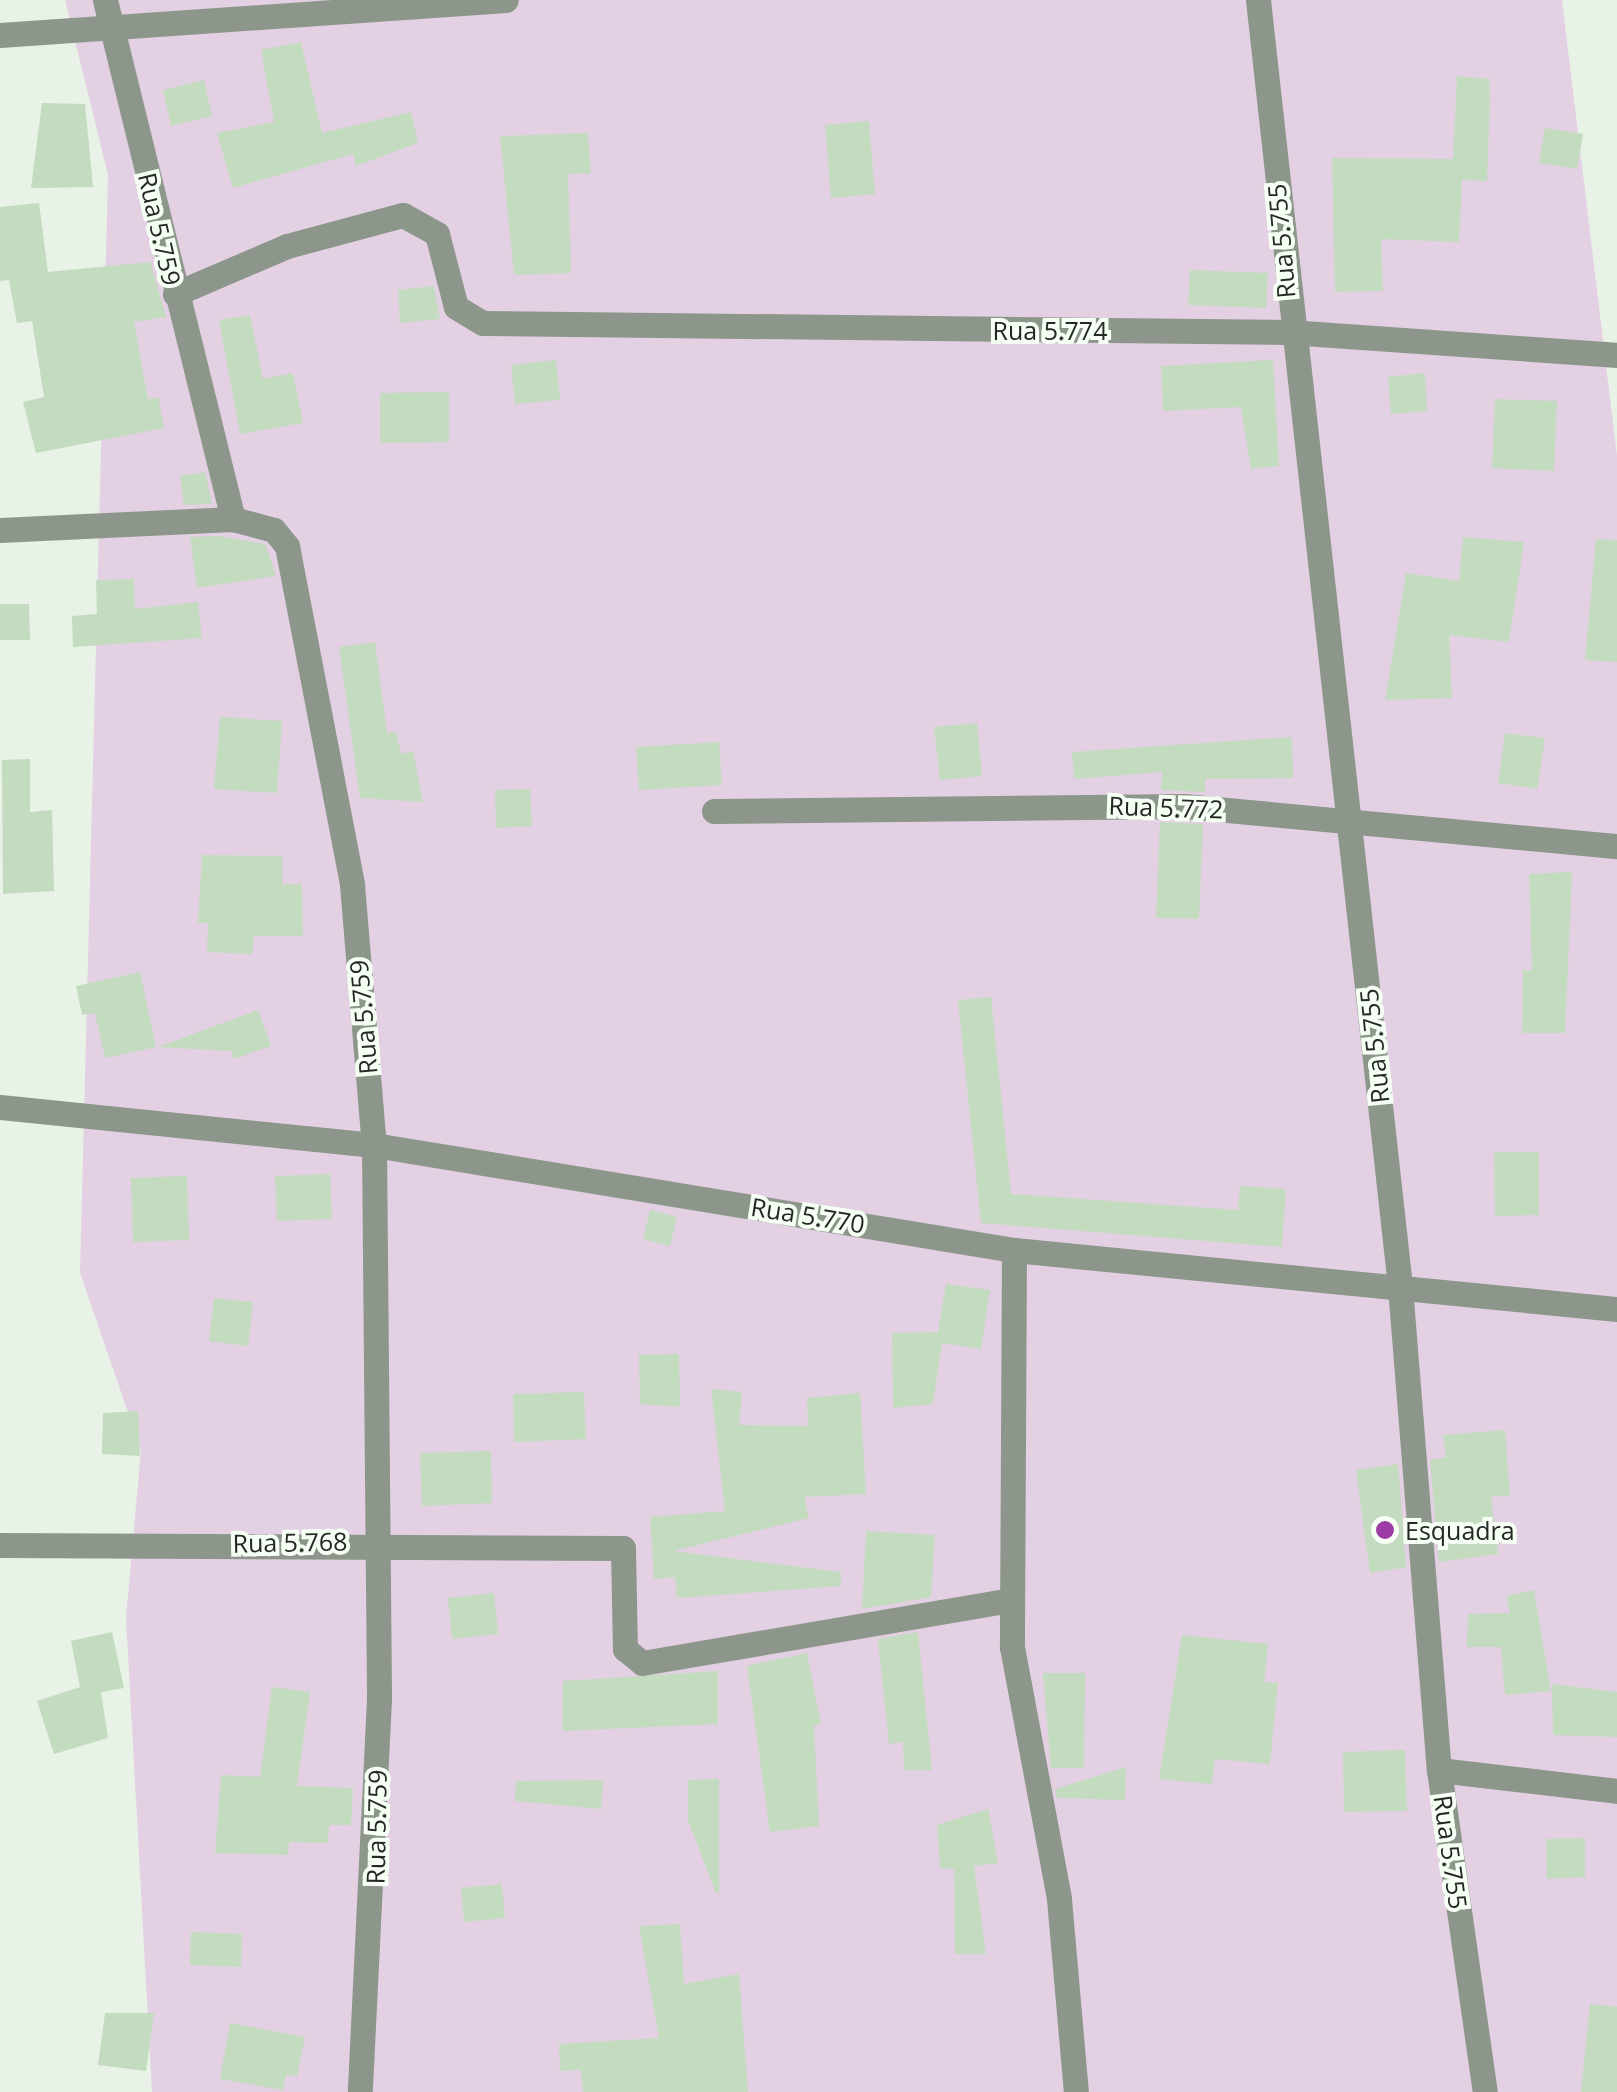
<!DOCTYPE html>
<style>
body{margin:0}
#map{position:relative;width:1617px;height:2092px;overflow:hidden;background:#e8f2e7;font-family:"Open Sans",sans-serif}
div>[style]{position:absolute}
.green>*{inset:0;background:#e3d1e3}
.building>*{inset:0;background:#c3dbbe}
.minor>*{height:25px;margin:-12.5px;padding:0 12.5px;transform-origin:12.5px;border-radius:12.5px;background:#8c968a}
.dots>*{width:28px;height:28px;translate:-50% -50%;box-sizing:border-box;border:5px solid #f6fff4;border-radius:50%}
span{translate:-50% -50%;white-space:nowrap;text-align:center;line-height:1.15;-webkit-text-stroke:8px #f6fff4;paint-order:stroke}
.street-label{font-size:25px;color:#252925}
.poi-label{font-size:25px;color:#252925}
.left{translate:0 -50%;text-align:left}
</style>
<div id="map">
<div class="green">
<i style="clip-path:polygon(65px 0,1562px 0,1617px 456px,1617px 2092px,152px 2092px,126px 1618px,141px 1450px,80px 1273px,108px 175px)"></i>
</div>
<div class="building">
<i style="clip-path:polygon(301px 42px,322px 133px,411px 112px,418px 143px,356px 166px,353px 154px,233px 188px,217px 133px,274px 122px,261px 50px)"></i>
<i style="clip-path:polygon(1457px 76px,1489px 79px,1490px 98px,1487px 181px,1462px 180px,1459px 242px,1381px 239px,1383px 291px,1335px 292px,1332px 158px,1453px 159px)"></i>
<i style="clip-path:polygon(204px 80px,212px 116px,171px 126px,163px 90px)"></i>
<i style="clip-path:polygon(42px 103px,85px 104px,93px 187px,31px 188px)"></i>
<i style="clip-path:polygon(869px 121px,875px 194px,831px 198px,825px 125px)"></i>
<i style="clip-path:polygon(1545px 128px,1583px 134px,1577px 169px,1539px 163px)"></i>
<i style="clip-path:polygon(588px 133px,591px 173px,568px 174px,571px 273px,514px 275px,500px 136px)"></i>
<i style="clip-path:polygon(39px 203px,48px 272px,150px 262px,166px 317px,134px 322px,148px 399px,158px 397px,164px 428px,36px 453px,23px 402px,44px 397px,32px 321px,17px 323px,9px 280px,0 281px,0 207px)"></i>
<i style="clip-path:polygon(1190px 270px,1268px 273px,1266px 308px,1188px 305px)"></i>
<i style="clip-path:polygon(434px 286px,440px 319px,400px 323px,398px 290px)"></i>
<i style="clip-path:polygon(250px 315px,263px 379px,293px 373px,303px 423px,240px 434px,219px 320px)"></i>
<i style="clip-path:polygon(556px 360px,560px 400px,515px 404px,511px 365px)"></i>
<i style="clip-path:polygon(1273px 360px,1279px 466px,1251px 469px,1241px 407px,1163px 411px,1161px 366px)"></i>
<i style="clip-path:polygon(1425px 373px,1427px 411px,1391px 414px,1388px 377px)"></i>
<i style="clip-path:polygon(449px 392px,449px 442px,380px 443px,380px 393px)"></i>
<i style="clip-path:polygon(1495px 399px,1557px 401px,1554px 471px,1492px 468px)"></i>
<i style="clip-path:polygon(205px 472px,212px 504px,184px 505px,180px 476px)"></i>
<i style="clip-path:polygon(218px 536px,265px 544px,276px 576px,197px 588px,190px 537px)"></i>
<i style="clip-path:polygon(1463px 537px,1524px 542px,1509px 642px,1449px 635px,1452px 698px,1385px 700px,1406px 573px,1459px 581px)"></i>
<i style="clip-path:polygon(1596px 539px,1617px 540px,1617px 662px,1585px 660px)"></i>
<i style="clip-path:polygon(134px 579px,135px 609px,198px 602px,202px 638px,73px 647px,72px 616px,97px 614px,96px 580px)"></i>
<i style="clip-path:polygon(0 604px,29px 604px,30px 640px,0 640px)"></i>
<i style="clip-path:polygon(375px 642px,387px 733px,396px 732px,401px 754px,413px 751px,423px 802px,360px 798px,339px 647px)"></i>
<i style="clip-path:polygon(220px 717px,282px 721px,277px 793px,214px 789px)"></i>
<i style="clip-path:polygon(977px 723px,982px 776px,940px 780px,934px 727px)"></i>
<i style="clip-path:polygon(1505px 733px,1545px 738px,1537px 789px,1498px 783px)"></i>
<i style="clip-path:polygon(1292px 737px,1293px 778px,1205px 779px,1205px 792px,1161px 790px,1162px 772px,1074px 779px,1072px 752px)"></i>
<i style="clip-path:polygon(719px 742px,722px 785px,639px 790px,636px 747px)"></i>
<i style="clip-path:polygon(30px 759px,30px 812px,52px 810px,54px 891px,3px 894px,2px 760px)"></i>
<i style="clip-path:polygon(530px 789px,532px 826px,496px 828px,495px 790px)"></i>
<i style="clip-path:polygon(1160px 822px,1203px 824px,1199px 919px,1156px 918px)"></i>
<i style="clip-path:polygon(202px 855px,282px 856px,282px 884px,302px 884px,303px 936px,254px 936px,252px 954px,207px 952px,208px 923px,198px 923px)"></i>
<i style="clip-path:polygon(1572px 872px,1565px 1033px,1522px 1033px,1523px 970px,1532px 970px,1529px 874px)"></i>
<i style="clip-path:polygon(140px 972px,156px 1047px,105px 1058px,95px 1013px,82px 1015px,76px 986px)"></i>
<i style="clip-path:polygon(991px 997px,1011px 1194px,1238px 1210px,1240px 1186px,1286px 1189px,1282px 1247px,981px 1223px,958px 1000px)"></i>
<i style="clip-path:polygon(258px 1010px,271px 1046px,234px 1059px,231px 1051px,158px 1047px)"></i>
<i style="clip-path:polygon(1494px 1152px,1539px 1152px,1539px 1215px,1495px 1216px)"></i>
<i style="clip-path:polygon(330px 1174px,332px 1219px,277px 1221px,275px 1176px)"></i>
<i style="clip-path:polygon(187px 1176px,189px 1240px,133px 1242px,131px 1178px)"></i>
<i style="clip-path:polygon(650px 1210px,677px 1217px,670px 1246px,643px 1239px)"></i>
<i style="clip-path:polygon(946px 1284px,990px 1290px,981px 1349px,942px 1343px,933px 1404px,893px 1408px,892px 1333px,938px 1332px)"></i>
<i style="clip-path:polygon(214px 1298px,253px 1302px,248px 1346px,209px 1341px)"></i>
<i style="clip-path:polygon(679px 1354px,680px 1407px,640px 1404px,639px 1355px)"></i>
<i style="clip-path:polygon(711px 1389px,742px 1392px,739px 1425px,808px 1426px,807px 1398px,860px 1393px,866px 1494px,804px 1497px,809px 1518px,673px 1551px,841px 1572px,841px 1586px,677px 1598px,675px 1577px,654px 1579px,650px 1517px,725px 1511px)"></i>
<i style="clip-path:polygon(584px 1392px,586px 1439px,514px 1442px,513px 1394px)"></i>
<i style="clip-path:polygon(138px 1411px,140px 1456px,102px 1454px,103px 1413px)"></i>
<i style="clip-path:polygon(1505px 1430px,1510px 1495px,1491px 1497px,1498px 1554px,1439px 1562px,1430px 1460px,1446px 1457px,1443px 1435px)"></i>
<i style="clip-path:polygon(491px 1451px,492px 1503px,422px 1506px,420px 1453px)"></i>
<i style="clip-path:polygon(1398px 1464px,1406px 1567px,1370px 1573px,1356px 1470px)"></i>
<i style="clip-path:polygon(866px 1531px,935px 1535px,931px 1597px,862px 1609px)"></i>
<i style="clip-path:polygon(1534px 1590px,1551px 1691px,1505px 1695px,1501px 1647px,1467px 1647px,1468px 1614px,1510px 1613px,1506px 1596px)"></i>
<i style="clip-path:polygon(494px 1593px,498px 1634px,452px 1639px,448px 1598px)"></i>
<i style="clip-path:polygon(112px 1632px,124px 1688px,101px 1692px,108px 1738px,54px 1754px,37px 1701px,80px 1687px,71px 1641px)"></i>
<i style="clip-path:polygon(918px 1632px,932px 1770px,904px 1770px,903px 1742px,889px 1744px,878px 1639px)"></i>
<i style="clip-path:polygon(1182px 1635px,1268px 1644px,1264px 1682px,1278px 1683px,1270px 1764px,1215px 1759px,1212px 1784px,1159px 1779px)"></i>
<i style="clip-path:polygon(807px 1653px,821px 1724px,814px 1726px,819px 1826px,770px 1832px,747px 1666px)"></i>
<i style="clip-path:polygon(718px 1671px,718px 1724px,562px 1731px,563px 1681px)"></i>
<i style="clip-path:polygon(1043px 1673px,1085px 1673px,1084px 1768px,1051px 1768px)"></i>
<i style="clip-path:polygon(1552px 1684px,1617px 1692px,1617px 1737px,1553px 1735px)"></i>
<i style="clip-path:polygon(272px 1687px,310px 1692px,297px 1786px,353px 1788px,351px 1825px,329px 1825px,328px 1843px,289px 1842px,288px 1855px,215px 1853px,221px 1775px,260px 1777px)"></i>
<i style="clip-path:polygon(1405px 1750px,1407px 1811px,1344px 1812px,1343px 1752px)"></i>
<i style="clip-path:polygon(1126px 1767px,1125px 1800px,1057px 1798px,1055px 1789px)"></i>
<i style="clip-path:polygon(719px 1779px,719px 1893px,716px 1893px,688px 1820px,688px 1780px)"></i>
<i style="clip-path:polygon(603px 1780px,601px 1809px,515px 1801px,516px 1781px)"></i>
<i style="clip-path:polygon(988px 1809px,998px 1863px,974px 1866px,986px 1954px,955px 1954px,954px 1869px,940px 1868px,937px 1825px)"></i>
<i style="clip-path:polygon(1585px 1838px,1585px 1877px,1547px 1879px,1546px 1839px)"></i>
<i style="clip-path:polygon(502px 1884px,505px 1918px,464px 1922px,461px 1888px)"></i>
<i style="clip-path:polygon(680px 1924px,684px 1984px,739px 1974px,748px 2092px,583px 2092px,581px 2070px,560px 2071px,559px 2044px,659px 2038px,639px 1926px)"></i>
<i style="clip-path:polygon(191px 1932px,242px 1934px,241px 1967px,190px 1965px)"></i>
<i style="clip-path:polygon(1590px 2004px,1617px 2007px,1617px 2092px,1581px 2092px)"></i>
<i style="clip-path:polygon(105px 2013px,154px 2013px,146px 2071px,98px 2065px)"></i>
<i style="clip-path:polygon(230px 2023px,305px 2037px,297px 2076px,286px 2075px,283px 2090px,220px 2079px)"></i>
</div>
<div class="minor">
<i style="left:105px;top:0;width:535px;rotate:76.15deg"></i>
<i style="left:233px;top:519px;width:42px;rotate:15deg"></i>
<i style="left:274px;top:530px;width:21px;rotate:51deg"></i>
<i style="left:287px;top:546px;width:345px;rotate:79.1deg"></i>
<i style="left:352px;top:885px;width:261px;rotate:85.2deg"></i>
<i style="left:374px;top:1145px;width:554px;rotate:89.48deg"></i>
<i style="left:379px;top:1699px;width:393px;rotate:92.8deg"></i>
<i style="left:1258px;top:0;width:1295px;rotate:83.7deg"></i>
<i style="left:1400px;top:1287px;width:485px;rotate:85.4deg"></i>
<i style="left:1439px;top:1770px;width:325px;rotate:81.9deg"></i>
<i style="left:0;top:35px;width:507px;rotate:-3.96deg"></i>
<i style="left:175px;top:294px;width:122px;rotate:-23.2deg"></i>
<i style="left:287px;top:246px;width:120px;rotate:-15deg"></i>
<i style="left:403px;top:215px;width:39px;rotate:29deg"></i>
<i style="left:437px;top:234px;width:75px;rotate:75.4deg"></i>
<i style="left:456px;top:307px;width:31px;rotate:31deg"></i>
<i style="left:483px;top:323px;width:806px;rotate:0.64deg"></i>
<i style="left:1289px;top:332px;width:329px;rotate:4deg"></i>
<i style="left:0;top:530px;width:233px;rotate:-2.7deg"></i>
<i style="left:714px;top:811px;width:470px;rotate:-0.6deg"></i>
<i style="left:1184px;top:806px;width:435px;rotate:5.3deg"></i>
<i style="left:0;top:1107px;width:376px;rotate:5.8deg"></i>
<i style="left:374px;top:1145px;width:649px;rotate:9.32deg"></i>
<i style="left:1014px;top:1250px;width:606px;rotate:5.59deg"></i>
<i style="left:1014px;top:1250px;width:397px;rotate:90.3deg"></i>
<i style="left:1012px;top:1647px;width:256px;rotate:79.4deg"></i>
<i style="left:1059px;top:1899px;width:194px;rotate:85deg"></i>
<i style="left:0;top:1545px;width:623px;rotate:0.28deg"></i>
<i style="left:623px;top:1548px;width:101px;rotate:88.9deg"></i>
<i style="left:625px;top:1649px;width:22px;rotate:39deg"></i>
<i style="left:642px;top:1663px;width:374px;rotate:-9.7deg"></i>
<i style="left:1439px;top:1770px;width:179px;rotate:6.7deg"></i>
</div>
<div class="dots">
<i style="left:1385px;top:1530px;background:#9d3ca4"></i>
</div>
<div class="street-label">
<span style="left:160px;top:229px;rotate:77deg">Rua 5.759</span>
<span style="left:1281px;top:241px;rotate:-95deg">Rua 5.755</span>
<span style="left:1050px;top:330px">Rua 5.774</span>
<span style="left:1166px;top:807px;rotate:2deg">Rua 5.772</span>
<span style="left:363px;top:1017px;rotate:-95deg">Rua 5.759</span>
<span style="left:1374px;top:1046px;rotate:-96deg">Rua 5.755</span>
<span style="left:808px;top:1215px;rotate:9deg">Rua 5.770</span>
<span style="left:290px;top:1542px;rotate:-1deg">Rua 5.768</span>
<span style="left:376px;top:1827px;rotate:-89deg">Rua 5.759</span>
<span style="left:1451px;top:1852px;rotate:82deg">Rua 5.755</span>
</div>
<div class="poi-label">
<span class="left" style="left:1405px;top:1530px">Esquadra</span>
</div>
</div>
